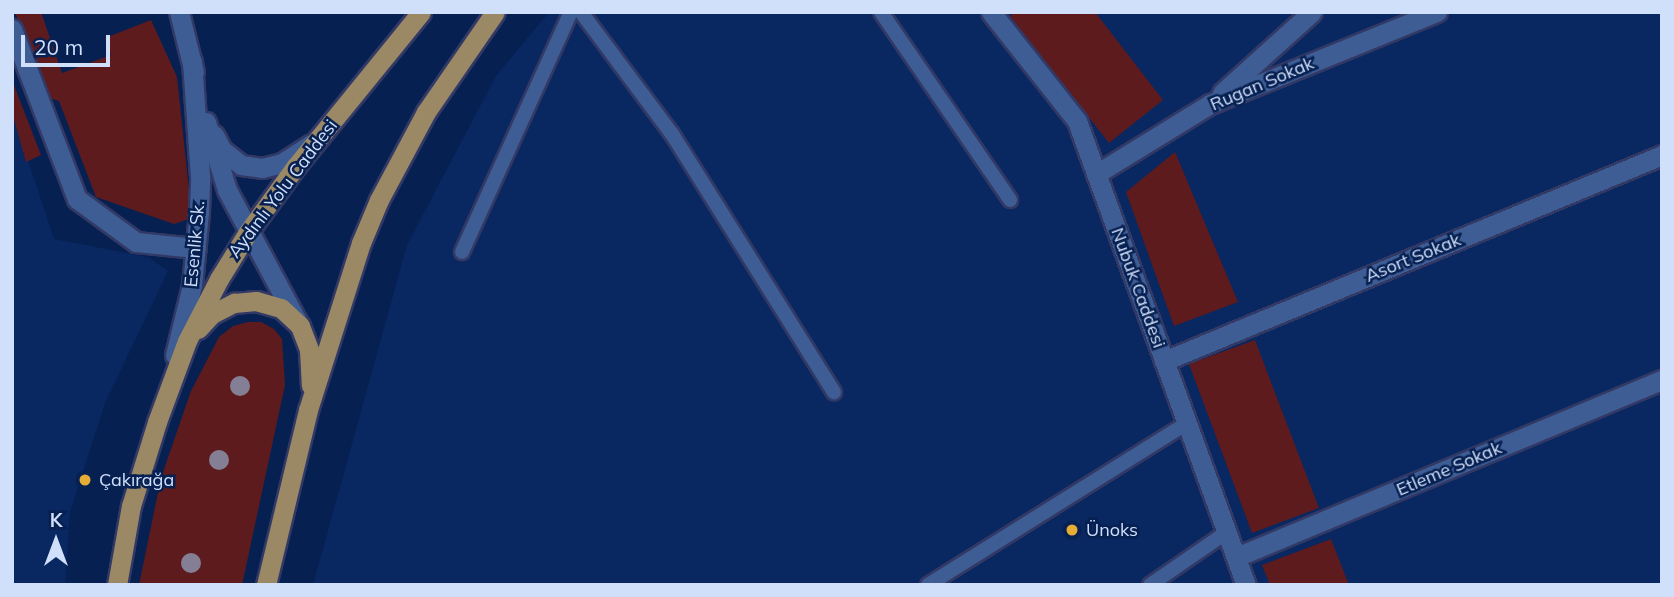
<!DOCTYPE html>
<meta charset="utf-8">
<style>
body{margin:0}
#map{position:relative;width:1674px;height:597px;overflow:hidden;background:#062052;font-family:Mulish,sans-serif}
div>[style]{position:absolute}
.built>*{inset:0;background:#092760}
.green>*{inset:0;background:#5e1b1e}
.roads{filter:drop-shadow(2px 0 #323965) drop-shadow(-2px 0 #323965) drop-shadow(0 2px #323965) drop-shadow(0 -2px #323965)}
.service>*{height:14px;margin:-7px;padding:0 7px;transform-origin:7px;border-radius:7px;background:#3e5d94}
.minor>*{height:19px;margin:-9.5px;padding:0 9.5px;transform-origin:9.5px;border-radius:9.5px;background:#3e5d94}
.tertiary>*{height:19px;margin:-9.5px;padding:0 9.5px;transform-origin:9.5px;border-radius:9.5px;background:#3e5d94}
.primary>*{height:19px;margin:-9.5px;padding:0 9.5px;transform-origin:9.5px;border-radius:9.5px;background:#9b8966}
.trees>*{width:20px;height:20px;margin:-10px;border-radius:50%;background:#857f95}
.dots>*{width:19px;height:19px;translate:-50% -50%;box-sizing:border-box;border:4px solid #062052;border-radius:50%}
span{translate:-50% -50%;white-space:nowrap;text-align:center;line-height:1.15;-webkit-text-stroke:5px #062052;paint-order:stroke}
.street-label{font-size:18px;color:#d1e0fa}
.poi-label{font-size:18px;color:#d1e0fa}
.left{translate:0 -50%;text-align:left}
.frame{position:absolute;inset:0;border:14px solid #d1e0fa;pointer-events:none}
.north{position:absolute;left:21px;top:506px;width:70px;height:70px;-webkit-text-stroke:5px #062052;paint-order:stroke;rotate:0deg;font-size:19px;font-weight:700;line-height:28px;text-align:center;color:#d1e0fa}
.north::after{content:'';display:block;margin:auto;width:24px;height:32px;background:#d1e0fa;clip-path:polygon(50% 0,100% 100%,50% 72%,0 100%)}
.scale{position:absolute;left:21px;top:35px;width:89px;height:32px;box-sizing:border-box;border:4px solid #d1e0fa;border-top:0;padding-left:9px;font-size:21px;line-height:24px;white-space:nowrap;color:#d1e0fa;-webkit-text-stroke:5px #062052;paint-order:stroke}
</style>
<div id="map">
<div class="built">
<i style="clip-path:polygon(549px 12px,1662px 12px,1662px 585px,313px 585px,407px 245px,496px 76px)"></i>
<i style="clip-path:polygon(12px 112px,54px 239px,148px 257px,168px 271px,105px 403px,70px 512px,65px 585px,12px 585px)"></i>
</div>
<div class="green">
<i style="clip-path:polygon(15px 12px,41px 12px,62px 73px,111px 55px,105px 38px,151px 20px,177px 77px,192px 218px,174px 224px,96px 197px,59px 101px,46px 97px)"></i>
<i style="clip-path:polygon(1015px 12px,1095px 12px,1163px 100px,1109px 143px,1010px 16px)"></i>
<i style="clip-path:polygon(12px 80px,41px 155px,26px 162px,12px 112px)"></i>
<i style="clip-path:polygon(1175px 152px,1238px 302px,1174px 326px,1126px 192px)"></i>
<i style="clip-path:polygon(248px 322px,261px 322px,274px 329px,282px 339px,285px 385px,242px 585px,139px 585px,161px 478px,191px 391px,219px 337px,233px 326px)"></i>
<i style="clip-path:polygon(1255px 340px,1319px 508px,1252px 533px,1189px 364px)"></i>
<i style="clip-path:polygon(1331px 539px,1349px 585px,1270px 585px,1262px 565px)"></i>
</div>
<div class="roads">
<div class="service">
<i style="left:581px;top:12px;width:152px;rotate:53.3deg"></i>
<i style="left:672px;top:134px;width:305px;rotate:57.9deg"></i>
<i style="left:881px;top:12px;width:228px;rotate:55.5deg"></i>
<i style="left:462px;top:252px;width:264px;rotate:-65.6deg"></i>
<i style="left:928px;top:585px;width:305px;rotate:-32deg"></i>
<i style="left:1150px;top:585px;width:93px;rotate:-34.5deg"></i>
</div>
<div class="minor">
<i style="left:991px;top:12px;width:139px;rotate:51.7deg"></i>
<i style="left:1077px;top:121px;width:494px;rotate:70deg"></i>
<i style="left:12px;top:29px;width:182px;rotate:69.1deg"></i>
<i style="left:77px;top:199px;width:73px;rotate:36.1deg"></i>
<i style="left:136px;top:242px;width:60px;rotate:5.7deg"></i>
<i style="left:1222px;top:93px;width:121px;rotate:-42deg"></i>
<i style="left:1096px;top:174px;width:134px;rotate:-31.6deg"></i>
<i style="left:1210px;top:104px;width:245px;rotate:-22.1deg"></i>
<i style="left:1164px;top:361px;width:539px;rotate:-22.47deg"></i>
<i style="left:1236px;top:557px;width:461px;rotate:-22.6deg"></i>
</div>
<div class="tertiary">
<i style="left:179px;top:12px;width:62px;rotate:76deg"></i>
<i style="left:206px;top:122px;width:71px;rotate:72.8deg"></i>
<i style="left:227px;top:190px;width:151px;rotate:61.9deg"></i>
<i style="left:214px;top:135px;width:17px;rotate:62deg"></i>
<i style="left:222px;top:150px;width:24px;rotate:38deg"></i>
<i style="left:241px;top:165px;width:21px;rotate:8deg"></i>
<i style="left:262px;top:168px;width:21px;rotate:-14deg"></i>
<i style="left:282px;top:163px;width:35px;rotate:-33deg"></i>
<i style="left:175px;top:355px;width:72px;rotate:-76.3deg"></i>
<i style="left:192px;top:285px;width:73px;rotate:-84.5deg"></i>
<i style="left:199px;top:212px;width:36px;rotate:-88deg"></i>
<i style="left:200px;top:176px;width:115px;rotate:-94deg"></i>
</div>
<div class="primary">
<i style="left:198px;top:329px;width:21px;rotate:-47deg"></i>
<i style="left:212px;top:314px;width:25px;rotate:-27deg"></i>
<i style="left:234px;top:303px;width:22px;rotate:-5deg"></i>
<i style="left:256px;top:301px;width:26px;rotate:16deg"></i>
<i style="left:281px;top:308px;width:26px;rotate:43deg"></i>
<i style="left:300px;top:326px;width:26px;rotate:69deg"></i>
<i style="left:309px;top:350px;width:35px;rotate:87deg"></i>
<i style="left:117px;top:585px;width:80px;rotate:-80deg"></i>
<i style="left:131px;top:506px;width:88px;rotate:-72.8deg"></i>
<i style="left:157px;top:422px;width:86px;rotate:-69.7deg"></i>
<i style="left:187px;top:341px;width:70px;rotate:-62.7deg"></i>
<i style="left:219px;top:279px;width:55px;rotate:-58.3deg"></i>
<i style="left:248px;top:232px;width:82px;rotate:-54deg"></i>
<i style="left:296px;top:166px;width:198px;rotate:-50.9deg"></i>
<i style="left:266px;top:585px;width:180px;rotate:-76.5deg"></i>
<i style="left:308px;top:410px;width:175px;rotate:-72.4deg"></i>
<i style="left:361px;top:243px;width:47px;rotate:-67.3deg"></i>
<i style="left:379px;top:200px;width:100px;rotate:-61.9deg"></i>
<i style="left:426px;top:112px;width:121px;rotate:-55.4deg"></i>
</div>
</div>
<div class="trees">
<i style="left:240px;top:386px"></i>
<i style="left:219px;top:460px"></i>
<i style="left:191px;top:563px"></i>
</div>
<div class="dots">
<i style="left:85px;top:480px;background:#e6ad36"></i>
<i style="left:1072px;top:530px;background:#e6ad36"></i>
</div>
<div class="street-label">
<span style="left:1262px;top:84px;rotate:-23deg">Rugan Sokak</span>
<span style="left:283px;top:189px;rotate:-53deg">Aydınlı Yolu Caddesi</span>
<span style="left:195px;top:244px;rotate:-85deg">Esenlik Sk.</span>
<span style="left:1413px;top:258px;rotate:-22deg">Asort Sokak</span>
<span style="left:1138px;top:288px;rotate:70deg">Nubuk Caddesi</span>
<span style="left:1449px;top:469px;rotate:-23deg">Etleme Sokak</span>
</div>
<div class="poi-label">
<span class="left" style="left:99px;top:480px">Çakırağa</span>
<span class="left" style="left:1086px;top:530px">Ünoks</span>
</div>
<div class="frame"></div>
<div class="north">K</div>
<div class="scale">20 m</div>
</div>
